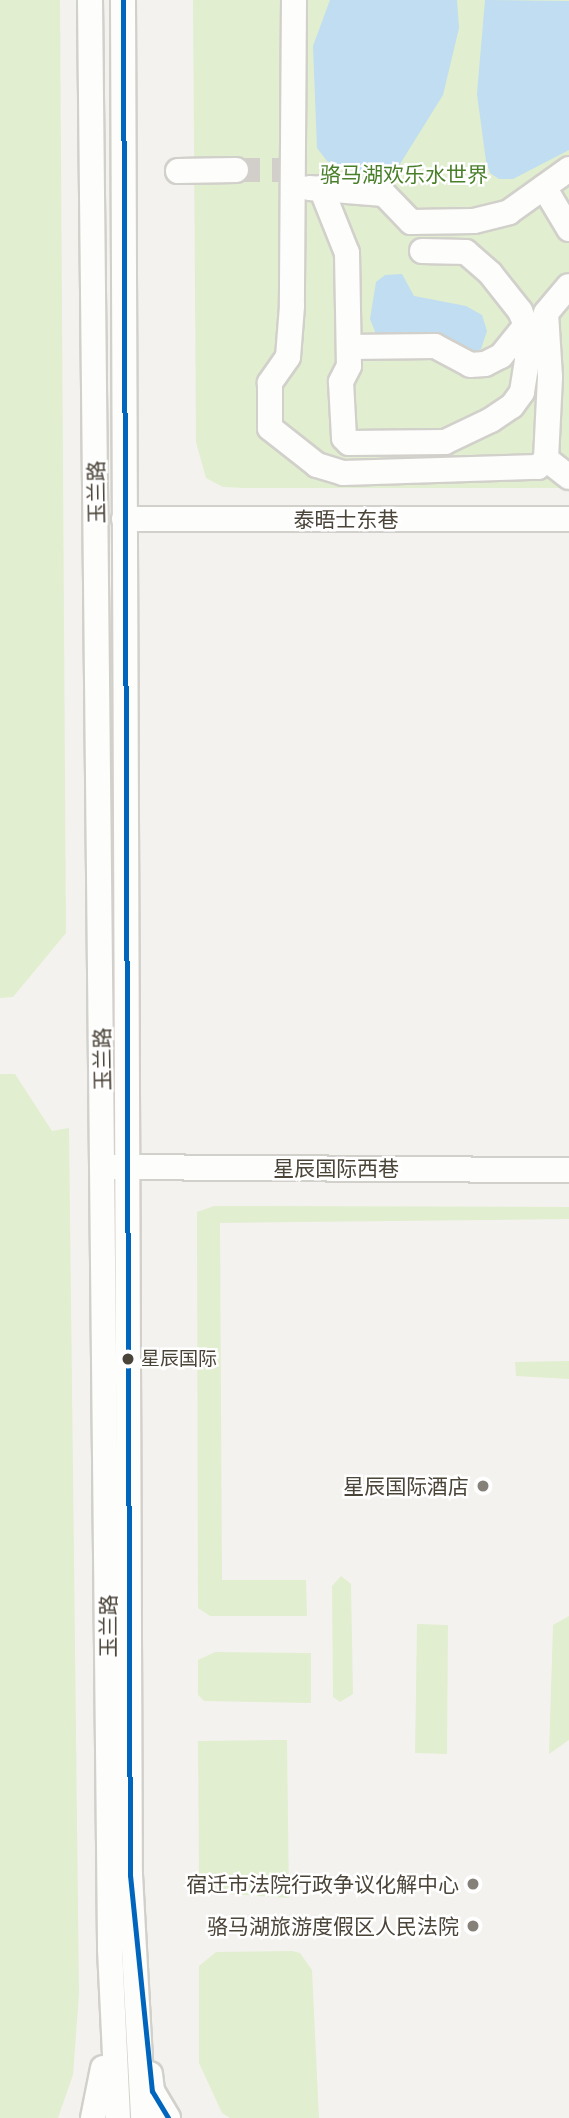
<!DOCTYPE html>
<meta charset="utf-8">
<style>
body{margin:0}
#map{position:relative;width:569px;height:2118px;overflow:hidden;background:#f4f2ee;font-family:Manrope,"Noto Sans SC",sans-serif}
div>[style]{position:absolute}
.green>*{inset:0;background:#e1eecf}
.water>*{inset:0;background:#c0ddf1}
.minor-tunnel>*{height:24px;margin-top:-12px;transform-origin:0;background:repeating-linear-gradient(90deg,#d2cfca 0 24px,transparent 0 36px)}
.roads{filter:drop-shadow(2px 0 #d2d0cb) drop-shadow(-2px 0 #d2d0cb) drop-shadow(0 2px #d2d0cb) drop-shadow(0 -2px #d2d0cb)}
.minor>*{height:24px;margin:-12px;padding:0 12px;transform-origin:12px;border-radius:12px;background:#fdfdfc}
.bus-1>*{height:5px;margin:-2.5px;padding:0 2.5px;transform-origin:2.5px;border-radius:2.5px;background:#0065bd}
.dots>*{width:19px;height:19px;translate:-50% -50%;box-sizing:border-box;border:4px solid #fff;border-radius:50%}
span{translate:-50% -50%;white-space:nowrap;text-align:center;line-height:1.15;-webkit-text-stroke:5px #fff;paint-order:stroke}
.bus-label{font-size:19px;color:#4b4439}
.left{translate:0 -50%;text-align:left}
.park-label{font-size:21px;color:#4a7f2a}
.street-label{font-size:21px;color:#4b4439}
.poi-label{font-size:21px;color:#4b4439}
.right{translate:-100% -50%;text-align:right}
</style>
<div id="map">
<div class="green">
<i style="clip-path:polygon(0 0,60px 0,66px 933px,13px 997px,0 998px)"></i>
<i style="clip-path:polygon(193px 0,569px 0,569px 488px,245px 488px,223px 487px,206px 478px,196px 442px)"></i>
<i style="clip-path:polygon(0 1074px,15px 1074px,52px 1131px,69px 1128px,79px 1994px,73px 2075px,58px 2118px,0 2118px)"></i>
<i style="clip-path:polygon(214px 1206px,569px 1207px,569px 1219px,220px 1223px,222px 1580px,306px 1580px,307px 1616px,210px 1616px,198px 1608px,197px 1212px)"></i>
<i style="clip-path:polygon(569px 1361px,569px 1379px,516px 1376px,515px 1362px)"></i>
<i style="clip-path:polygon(341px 1576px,351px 1584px,353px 1694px,340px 1702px,333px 1697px,332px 1586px)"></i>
<i style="clip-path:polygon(569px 1616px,569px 1740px,549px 1754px,553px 1625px)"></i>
<i style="clip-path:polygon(417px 1624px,448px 1625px,447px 1754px,415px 1753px)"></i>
<i style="clip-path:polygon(215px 1652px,311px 1653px,311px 1703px,204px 1701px,198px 1695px,198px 1660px)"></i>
<i style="clip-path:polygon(287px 1740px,289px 1898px,213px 1893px,199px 1877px,198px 1741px)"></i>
<i style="clip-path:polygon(292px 1951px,300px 1953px,312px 1970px,319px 2118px,230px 2118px,222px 2113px,199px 2063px,199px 1966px,216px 1952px)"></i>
</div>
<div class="water">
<i style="clip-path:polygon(330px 0,457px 0,459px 28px,443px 95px,395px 172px,380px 175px,341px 167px,327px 161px,317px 148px,313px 46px)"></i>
<i style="clip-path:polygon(485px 0,569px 1px,569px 150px,513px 179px,499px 179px,490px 173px,486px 161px,477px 94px)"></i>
<i style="clip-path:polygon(402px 274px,414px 296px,466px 306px,482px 315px,487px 331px,481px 349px,473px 354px,376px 334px,370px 319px,376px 282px,385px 275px)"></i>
</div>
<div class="minor-tunnel">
<i style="left:236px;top:170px;width:44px"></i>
</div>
<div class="roads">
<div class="minor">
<i style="left:90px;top:0;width:1949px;rotate:89.41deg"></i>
<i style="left:110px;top:1949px;width:169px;rotate:87.3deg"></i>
<i style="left:123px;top:0;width:1875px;rotate:89.79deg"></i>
<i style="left:130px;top:1875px;width:243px;rotate:86.9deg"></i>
<i style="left:294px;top:0;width:306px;rotate:90.4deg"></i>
<i style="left:292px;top:306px;width:51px;rotate:94.5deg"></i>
<i style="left:288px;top:357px;width:32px;rotate:125deg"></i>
<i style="left:270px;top:383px;width:45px;rotate:90deg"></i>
<i style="left:270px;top:428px;width:60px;rotate:38.2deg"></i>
<i style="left:317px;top:465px;width:27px;rotate:17deg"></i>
<i style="left:343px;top:473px;width:195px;rotate:-1.8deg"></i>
<i style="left:538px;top:467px;width:11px;rotate:-45deg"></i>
<i style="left:546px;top:459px;width:82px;rotate:-87.2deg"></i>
<i style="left:550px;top:377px;width:64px;rotate:-93.6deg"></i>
<i style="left:546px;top:313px;width:35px;rotate:-50deg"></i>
<i style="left:178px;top:171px;width:58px;rotate:-1deg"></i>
<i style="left:544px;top:187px;width:49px;rotate:59.2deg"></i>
<i style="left:309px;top:188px;width:75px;rotate:4.6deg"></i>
<i style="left:384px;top:194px;width:39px;rotate:46deg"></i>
<i style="left:411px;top:222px;width:63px;rotate:-0.9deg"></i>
<i style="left:474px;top:221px;width:36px;rotate:-14deg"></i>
<i style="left:509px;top:212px;width:74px;rotate:-35.6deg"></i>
<i style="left:321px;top:188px;width:70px;rotate:68.2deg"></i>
<i style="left:347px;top:253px;width:113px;rotate:89deg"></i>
<i style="left:349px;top:366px;width:18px;rotate:117deg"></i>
<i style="left:341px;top:382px;width:56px;rotate:86.9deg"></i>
<i style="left:344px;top:438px;width:7px;rotate:45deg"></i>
<i style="left:349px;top:443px;width:96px;rotate:-0.6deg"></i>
<i style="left:445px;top:442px;width:51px;rotate:-25.6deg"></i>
<i style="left:491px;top:420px;width:25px;rotate:-34deg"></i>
<i style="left:512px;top:406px;width:17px;rotate:-54deg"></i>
<i style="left:522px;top:392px;width:33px;rotate:-81deg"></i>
<i style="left:527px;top:359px;width:34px;rotate:-92deg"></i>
<i style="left:526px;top:325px;width:15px;rotate:-113deg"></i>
<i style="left:520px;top:311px;width:48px;rotate:-128.3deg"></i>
<i style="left:490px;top:273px;width:32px;rotate:-139deg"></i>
<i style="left:466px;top:252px;width:44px;rotate:-178.7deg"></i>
<i style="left:349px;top:347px;width:86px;rotate:-0.7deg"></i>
<i style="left:435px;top:346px;width:40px;rotate:28deg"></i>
<i style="left:470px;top:365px;width:15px;rotate:-4deg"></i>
<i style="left:485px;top:364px;width:18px;rotate:-27deg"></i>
<i style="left:501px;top:356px;width:40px;rotate:-51deg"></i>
<i style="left:546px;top:459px;width:29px;rotate:38deg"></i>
<i style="left:124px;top:519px;width:445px"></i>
<i style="left:111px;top:1167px;width:458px;rotate:0.4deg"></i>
<i style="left:150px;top:2074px;width:17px;rotate:83deg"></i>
<i style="left:152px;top:2091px;width:31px;rotate:59deg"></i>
<i style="left:93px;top:2118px;width:51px;rotate:-78.7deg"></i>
</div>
</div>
<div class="bus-1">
<i style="left:123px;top:0;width:1875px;rotate:89.79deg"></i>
<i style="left:130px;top:1875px;width:217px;rotate:84.2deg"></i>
<i style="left:152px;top:2091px;width:31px;rotate:59deg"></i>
</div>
<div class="dots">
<i style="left:128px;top:1359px;background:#4b4439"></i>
<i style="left:483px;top:1486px;background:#868178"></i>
<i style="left:473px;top:1884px;background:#868178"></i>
<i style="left:473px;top:1926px;background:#868178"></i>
</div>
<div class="bus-label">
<span class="left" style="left:141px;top:1359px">星辰国际</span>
</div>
<div class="park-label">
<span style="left:404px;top:174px">骆马湖欢乐水世界</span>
</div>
<div class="street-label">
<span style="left:96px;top:492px;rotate:-91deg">玉兰路</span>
<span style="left:346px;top:519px">泰晤士东巷</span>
<span style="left:102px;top:1059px;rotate:-91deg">玉兰路</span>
<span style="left:336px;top:1168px">星辰国际西巷</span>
<span style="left:108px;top:1626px;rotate:-90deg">玉兰路</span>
</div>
<div class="poi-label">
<span class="right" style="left:469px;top:1486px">星辰国际酒店</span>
<span class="right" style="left:459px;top:1884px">宿迁市法院行政争议化解中心</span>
<span class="right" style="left:459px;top:1926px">骆马湖旅游度假区人民法院</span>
</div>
</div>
